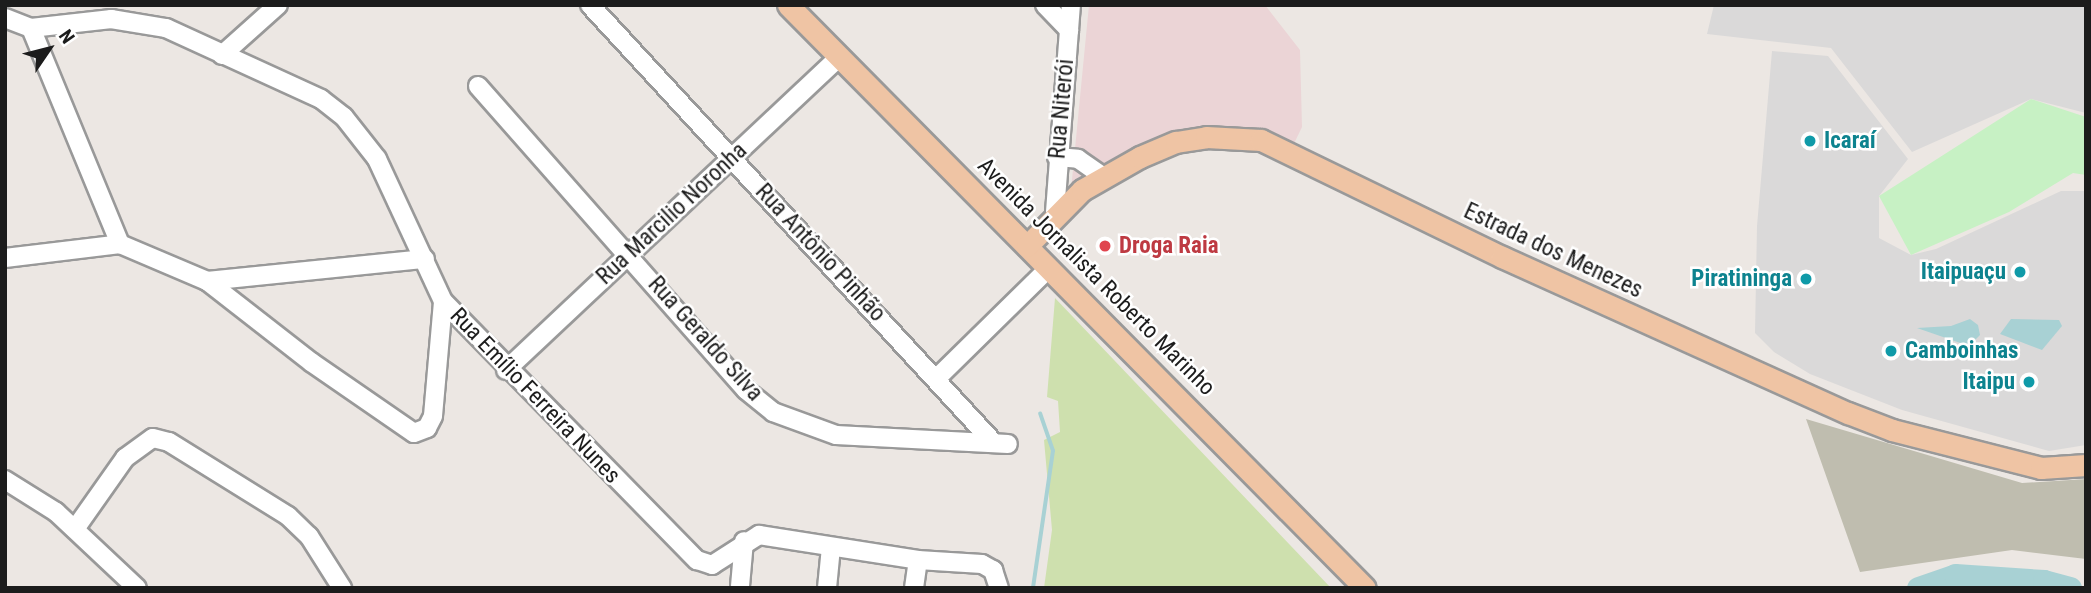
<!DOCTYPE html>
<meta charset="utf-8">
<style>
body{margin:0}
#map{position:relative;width:2091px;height:593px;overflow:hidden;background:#ece7e3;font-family:"Roboto Condensed",sans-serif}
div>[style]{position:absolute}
.residential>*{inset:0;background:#dad9d9}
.commercial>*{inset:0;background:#ebd4d6}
.construction>*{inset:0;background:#bfbdaf}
.grass>*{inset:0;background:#cee0ae}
.park>*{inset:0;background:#c7f1c4}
.water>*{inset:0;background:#a8d1d4}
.stream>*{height:3.5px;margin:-1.75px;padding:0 1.75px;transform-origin:1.75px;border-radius:1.75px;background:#a8d1d4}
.river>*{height:23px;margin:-11.5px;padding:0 11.5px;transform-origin:11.5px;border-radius:11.5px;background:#a8d1d4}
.roads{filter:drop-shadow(2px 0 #999) drop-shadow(-2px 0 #999) drop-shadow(0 2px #999) drop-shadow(0 -2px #999)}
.minor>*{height:18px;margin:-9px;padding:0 9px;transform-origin:9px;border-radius:9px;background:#fff}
.major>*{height:21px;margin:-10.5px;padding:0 10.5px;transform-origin:10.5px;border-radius:10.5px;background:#efc4a4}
.dots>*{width:19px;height:19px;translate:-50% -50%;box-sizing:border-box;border:4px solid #fff;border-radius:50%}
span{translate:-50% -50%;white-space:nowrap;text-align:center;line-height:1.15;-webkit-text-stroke:5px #fff;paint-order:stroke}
.street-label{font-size:23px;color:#1c1c1c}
.culture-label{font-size:23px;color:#0d838f;font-weight:700}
.left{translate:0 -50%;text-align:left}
.right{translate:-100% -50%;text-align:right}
.health-label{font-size:23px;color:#be3a42;font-weight:700}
.frame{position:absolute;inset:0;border:7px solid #1c1c1c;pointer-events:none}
.north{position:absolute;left:14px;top:14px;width:70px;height:70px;-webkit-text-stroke:5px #fff;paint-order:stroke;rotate:55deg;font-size:19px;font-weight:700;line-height:28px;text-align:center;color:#1c1c1c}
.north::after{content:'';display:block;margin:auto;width:24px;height:32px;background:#1c1c1c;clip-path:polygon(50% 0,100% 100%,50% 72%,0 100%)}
</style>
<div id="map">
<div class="residential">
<i style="clip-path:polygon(1714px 5px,2086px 5px,2086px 113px,2031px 99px,1912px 152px,1831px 48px,1707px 34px)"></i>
<i style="clip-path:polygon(1772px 51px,1828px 56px,1908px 159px,1879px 196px,1879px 238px,1911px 255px,1936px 249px,2061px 191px,2086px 191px,2086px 445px,2049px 451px,1902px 410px,1810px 374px,1774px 352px,1755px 333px,1757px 226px)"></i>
</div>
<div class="commercial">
<i style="clip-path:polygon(1089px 5px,1265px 5px,1300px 50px,1302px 127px,1289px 154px,1226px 140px,1176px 144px,1070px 200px)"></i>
</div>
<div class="construction">
<i style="clip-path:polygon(1806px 419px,2022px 483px,2086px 479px,2086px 559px,2012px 550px,1860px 572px)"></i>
</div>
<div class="grass">
<i style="clip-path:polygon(1055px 298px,1331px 588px,1044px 588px,1052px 530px,1044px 440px,1060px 432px,1058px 401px,1047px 397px)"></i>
</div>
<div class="park">
<i style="clip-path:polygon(2031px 99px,2086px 117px,2086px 175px,2073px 173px,2009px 212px,1911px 255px,1879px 196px)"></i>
</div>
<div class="water">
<i style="clip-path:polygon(1970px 319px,1978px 325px,1980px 335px,1969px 346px,1917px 328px,1951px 326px)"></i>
<i style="clip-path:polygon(2011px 319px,2059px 320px,2062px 326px,2042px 350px,2000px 334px)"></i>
</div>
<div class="stream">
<i style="left:1033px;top:588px;width:138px;rotate:-81.7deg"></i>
<i style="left:1053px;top:451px;width:39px;rotate:-109deg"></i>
</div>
<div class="river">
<i style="left:1918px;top:588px;width:39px;rotate:-19deg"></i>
<i style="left:1955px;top:575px;width:89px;rotate:3.9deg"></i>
<i style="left:2044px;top:581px;width:27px;rotate:15deg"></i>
</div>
<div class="roads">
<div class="minor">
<i style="left:590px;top:5px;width:593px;rotate:47.32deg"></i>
<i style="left:1045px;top:5px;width:35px;rotate:46deg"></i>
<i style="left:5px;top:18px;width:28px;rotate:21deg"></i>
<i style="left:31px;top:28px;width:81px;rotate:-6.4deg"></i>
<i style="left:111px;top:19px;width:56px;rotate:9.3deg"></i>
<i style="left:166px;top:28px;width:170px;rotate:24.6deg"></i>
<i style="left:321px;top:99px;width:29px;rotate:38deg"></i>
<i style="left:344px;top:117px;width:53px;rotate:51.8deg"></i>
<i style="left:377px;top:159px;width:157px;rotate:65.1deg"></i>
<i style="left:443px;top:301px;width:363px;rotate:45.6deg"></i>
<i style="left:697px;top:560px;width:16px;rotate:18deg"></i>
<i style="left:712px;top:565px;width:56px;rotate:-32.6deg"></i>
<i style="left:759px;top:535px;width:161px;rotate:8.9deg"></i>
<i style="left:918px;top:560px;width:64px;rotate:3.6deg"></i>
<i style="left:982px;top:564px;width:13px;rotate:29deg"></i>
<i style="left:993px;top:570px;width:19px;rotate:72deg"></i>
<i style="left:31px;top:28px;width:234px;rotate:67.6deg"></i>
<i style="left:222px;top:55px;width:75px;rotate:-41.8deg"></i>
<i style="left:478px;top:86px;width:405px;rotate:48.6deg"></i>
<i style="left:746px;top:390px;width:35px;rotate:39deg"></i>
<i style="left:773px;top:412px;width:67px;rotate:20.1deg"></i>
<i style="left:836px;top:435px;width:172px;rotate:3deg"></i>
<i style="left:1057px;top:157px;width:21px;rotate:5deg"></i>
<i style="left:1078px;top:159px;width:29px;rotate:35deg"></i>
<i style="left:1055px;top:212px;width:208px;rotate:-85.6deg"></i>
<i style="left:5px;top:258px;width:116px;rotate:-6.9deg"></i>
<i style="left:120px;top:244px;width:95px;rotate:23deg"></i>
<i style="left:207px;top:281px;width:219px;rotate:-5.8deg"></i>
<i style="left:207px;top:281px;width:132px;rotate:37.9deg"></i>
<i style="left:311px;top:362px;width:125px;rotate:34.6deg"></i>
<i style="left:414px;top:433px;width:14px;rotate:-21deg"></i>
<i style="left:427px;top:428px;width:13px;rotate:-63deg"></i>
<i style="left:433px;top:416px;width:115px;rotate:-85deg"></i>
<i style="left:506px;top:370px;width:456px;rotate:-43.2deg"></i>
<i style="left:936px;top:379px;width:158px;rotate:-44.5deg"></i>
<i style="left:5px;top:480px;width:60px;rotate:32.1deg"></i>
<i style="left:56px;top:512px;width:111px;rotate:43.2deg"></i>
<i style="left:75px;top:529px;width:87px;rotate:-54.8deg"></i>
<i style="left:125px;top:458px;width:34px;rotate:-36deg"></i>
<i style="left:153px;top:438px;width:16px;rotate:14deg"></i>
<i style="left:169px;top:442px;width:140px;rotate:31.9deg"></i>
<i style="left:288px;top:516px;width:29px;rotate:44deg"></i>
<i style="left:309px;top:536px;width:62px;rotate:57.6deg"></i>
<i style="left:740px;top:586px;width:45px;rotate:-84.9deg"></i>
<i style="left:827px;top:588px;width:41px;rotate:-84.4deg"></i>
<i style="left:914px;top:588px;width:28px;rotate:-82deg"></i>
</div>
<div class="major">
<i style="left:788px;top:5px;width:820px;rotate:45.3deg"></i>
<i style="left:1027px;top:246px;width:78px;rotate:-45.5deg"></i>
<i style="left:1082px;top:190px;width:67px;rotate:-29.6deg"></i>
<i style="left:1140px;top:157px;width:39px;rotate:-23deg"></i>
<i style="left:1176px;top:142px;width:30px;rotate:-9deg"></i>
<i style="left:1206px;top:137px;width:55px;rotate:3.1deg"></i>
<i style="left:1261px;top:140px;width:268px;rotate:25.9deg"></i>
<i style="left:1502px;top:257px;width:380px;rotate:24.3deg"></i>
<i style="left:1848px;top:413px;width:47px;rotate:21.1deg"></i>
<i style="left:1892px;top:430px;width:154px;rotate:14.3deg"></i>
<i style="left:2041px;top:468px;width:45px;rotate:-3.8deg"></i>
</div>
</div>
<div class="dots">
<i style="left:1810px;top:141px;background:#0f9aa8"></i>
<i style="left:1105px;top:246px;background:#e0444e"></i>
<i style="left:2020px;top:272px;background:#0f9aa8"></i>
<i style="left:1806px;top:279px;background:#0f9aa8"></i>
<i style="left:1891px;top:351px;background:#0f9aa8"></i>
<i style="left:2029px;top:382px;background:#0f9aa8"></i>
</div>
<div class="street-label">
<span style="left:1062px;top:109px;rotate:-85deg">Rua Niterói</span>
<span style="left:672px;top:214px;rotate:-43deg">Rua Marcilio Noronha</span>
<span style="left:1553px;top:251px;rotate:25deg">Estrada dos Menezes</span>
<span style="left:820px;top:253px;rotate:47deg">Rua Antônio Pinhão</span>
<span style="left:1096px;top:277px;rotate:45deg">Avenida Jornalista Roberto Marinho</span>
<span style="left:705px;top:339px;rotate:48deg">Rua Geraldo Silva</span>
<span style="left:535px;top:396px;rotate:46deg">Rua Emílio Ferreira Nunes</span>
</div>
<div class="culture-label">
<span class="left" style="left:1824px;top:141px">Icaraí</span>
<span class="right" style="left:2006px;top:272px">Itaipuaçu</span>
<span class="right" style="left:1792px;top:279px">Piratininga</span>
<span class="left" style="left:1905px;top:351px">Camboinhas</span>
<span class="right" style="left:2015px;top:382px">Itaipu</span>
</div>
<div class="health-label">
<span class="left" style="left:1119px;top:246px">Droga Raia</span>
</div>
<div class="frame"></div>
<div class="north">N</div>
</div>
